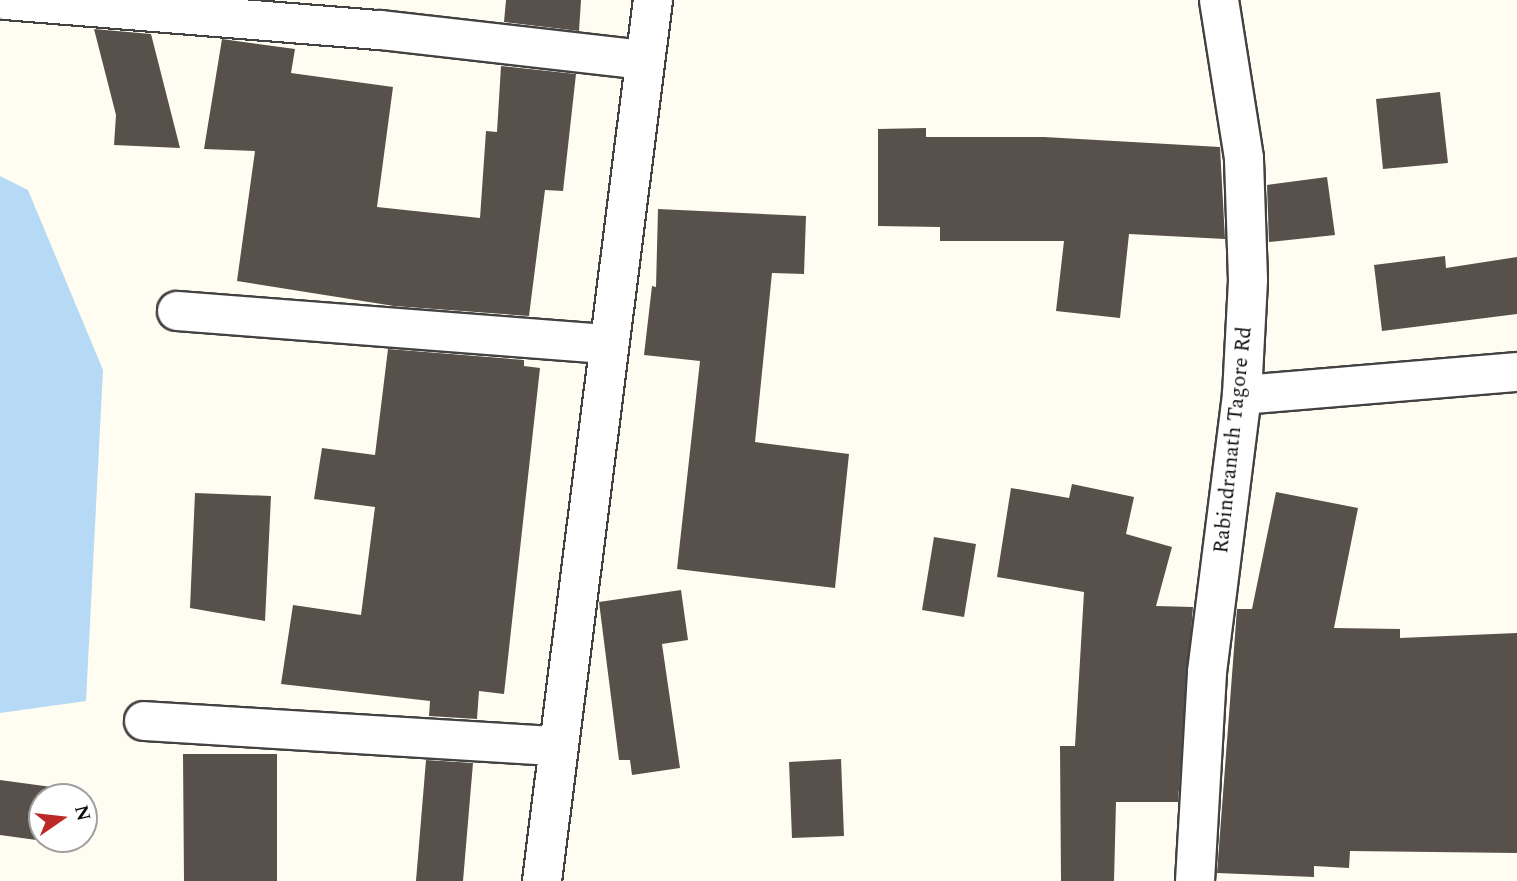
<!DOCTYPE html>
<style>
body{margin:0}
#map{position:relative;width:1517px;height:881px;overflow:hidden;background:#fffdf1;font-family:Spectral,serif}
div>[style]{position:absolute}
.water>*{inset:0;background:#b6daf5}
.building>*{inset:0;background:#57504b}
.roads{filter:drop-shadow(2px 0 #424242) drop-shadow(-2px 0 #424242) drop-shadow(0 2px #424242) drop-shadow(0 -2px #424242)}
.minor>*{height:38px;margin:-19px;padding:0 19px;transform-origin:19px;border-radius:19px;background:#fff}
span{translate:-50% -50%;white-space:nowrap;text-align:center;line-height:1.15;-webkit-text-stroke:7px #fff;paint-order:stroke}
.street-label{font-size:21px;color:#0f0f0f}
.north{position:absolute;left:28px;top:783px;width:70px;height:70px;box-sizing:border-box;background:#fff;border:2px solid #9f9f9f;border-radius:50%;rotate:76deg;font-size:19px;font-weight:700;line-height:28px;text-align:center;color:#0f0f0f}
.north::after{content:'';display:block;margin:auto;width:24px;height:32px;background:#bd2828;clip-path:polygon(50% 0,100% 100%,50% 72%,0 100%)}
</style>
<div id="map">
<div class="water">
<i style="clip-path:polygon(0 176px,28px 190px,103px 370px,86px 701px,0 713px)"></i>
</div>
<div class="building">
<i style="clip-path:polygon(506px 0,581px 0,579px 31px,504px 22px)"></i>
<i style="clip-path:polygon(94px 29px,151px 34px,180px 148px,114px 145px,116px 115px)"></i>
<i style="clip-path:polygon(222px 39px,295px 49px,291px 73px,393px 87px,377px 207px,480px 218px,486px 131px,497px 132px,501px 66px,576px 74px,563px 191px,545px 190px,529px 316px,394px 306px,237px 281px,255px 151px,204px 149px)"></i>
<i style="clip-path:polygon(1440px 92px,1448px 163px,1383px 169px,1376px 99px)"></i>
<i style="clip-path:polygon(926px 128px,926px 137px,1044px 137px,1220px 147px,1225px 239px,1129px 234px,1120px 318px,1056px 311px,1064px 241px,940px 241px,940px 227px,878px 226px,878px 129px)"></i>
<i style="clip-path:polygon(1327px 177px,1335px 235px,1269px 242px,1267px 185px)"></i>
<i style="clip-path:polygon(658px 209px,806px 216px,804px 274px,772px 273px,755px 442px,849px 454px,835px 588px,677px 569px,700px 361px,644px 355px,652px 286px,656px 287px)"></i>
<i style="clip-path:polygon(1445px 256px,1446px 268px,1517px 257px,1517px 314px,1382px 331px,1374px 265px)"></i>
<i style="clip-path:polygon(388px 349px,524px 360px,524px 366px,540px 368px,504px 694px,479px 691px,477px 719px,429px 716px,430px 701px,281px 684px,293px 605px,361px 615px,375px 507px,314px 499px,322px 448px,375px 455px)"></i>
<i style="clip-path:polygon(1072px 484px,1134px 497px,1126px 534px,1172px 547px,1156px 606px,1193px 607px,1178px 802px,1116px 802px,1114px 881px,1061px 881px,1060px 746px,1075px 746px,1084px 592px,997px 577px,1011px 488px,1069px 498px)"></i>
<i style="clip-path:polygon(1276px 492px,1358px 508px,1334px 628px,1400px 629px,1400px 638px,1517px 633px,1517px 853px,1350px 851px,1349px 868px,1314px 866px,1314px 877px,1217px 873px,1237px 609px,1252px 609px)"></i>
<i style="clip-path:polygon(195px 493px,271px 496px,265px 621px,190px 608px)"></i>
<i style="clip-path:polygon(934px 537px,976px 544px,964px 617px,922px 610px)"></i>
<i style="clip-path:polygon(681px 590px,688px 640px,662px 644px,680px 768px,632px 775px,630px 760px,619px 760px,599px 602px)"></i>
<i style="clip-path:polygon(183px 754px,277px 754px,277px 881px,184px 881px)"></i>
<i style="clip-path:polygon(841px 759px,844px 836px,792px 838px,789px 762px)"></i>
<i style="clip-path:polygon(426px 760px,473px 763px,463px 881px,416px 881px)"></i>
<i style="clip-path:polygon(0 780px,81px 791px,80px 797px,42px 797px,42px 839px,74px 839px,73px 845px,0 835px)"></i>
</div>
<div class="roads">
<div class="minor">
<i style="left:5px;top:0;width:377px;rotate:4.6deg"></i>
<i style="left:381px;top:30px;width:264px;rotate:6.5deg"></i>
<i style="left:177px;top:311px;width:430px;rotate:4.4deg"></i>
<i style="left:1242px;top:395px;width:276px;rotate:-4.8deg"></i>
<i style="left:144px;top:721px;width:415px;rotate:3.5deg"></i>
<i style="left:542px;top:881px;width:888px;rotate:-82.82deg"></i>
<i style="left:1195px;top:881px;width:209px;rotate:-86.7deg"></i>
<i style="left:1207px;top:672px;width:279px;rotate:-82.8deg"></i>
<i style="left:1242px;top:395px;width:115px;rotate:-87deg"></i>
<i style="left:1248px;top:280px;width:122px;rotate:-91.9deg"></i>
<i style="left:1244px;top:158px;width:160px;rotate:-99deg"></i>
</div>
</div>
<div class="street-label">
<span style="left:1233px;top:440px;rotate:-84deg">Rabindranath Tagore Rd</span>
</div>
<div class="north">N</div>
</div>
